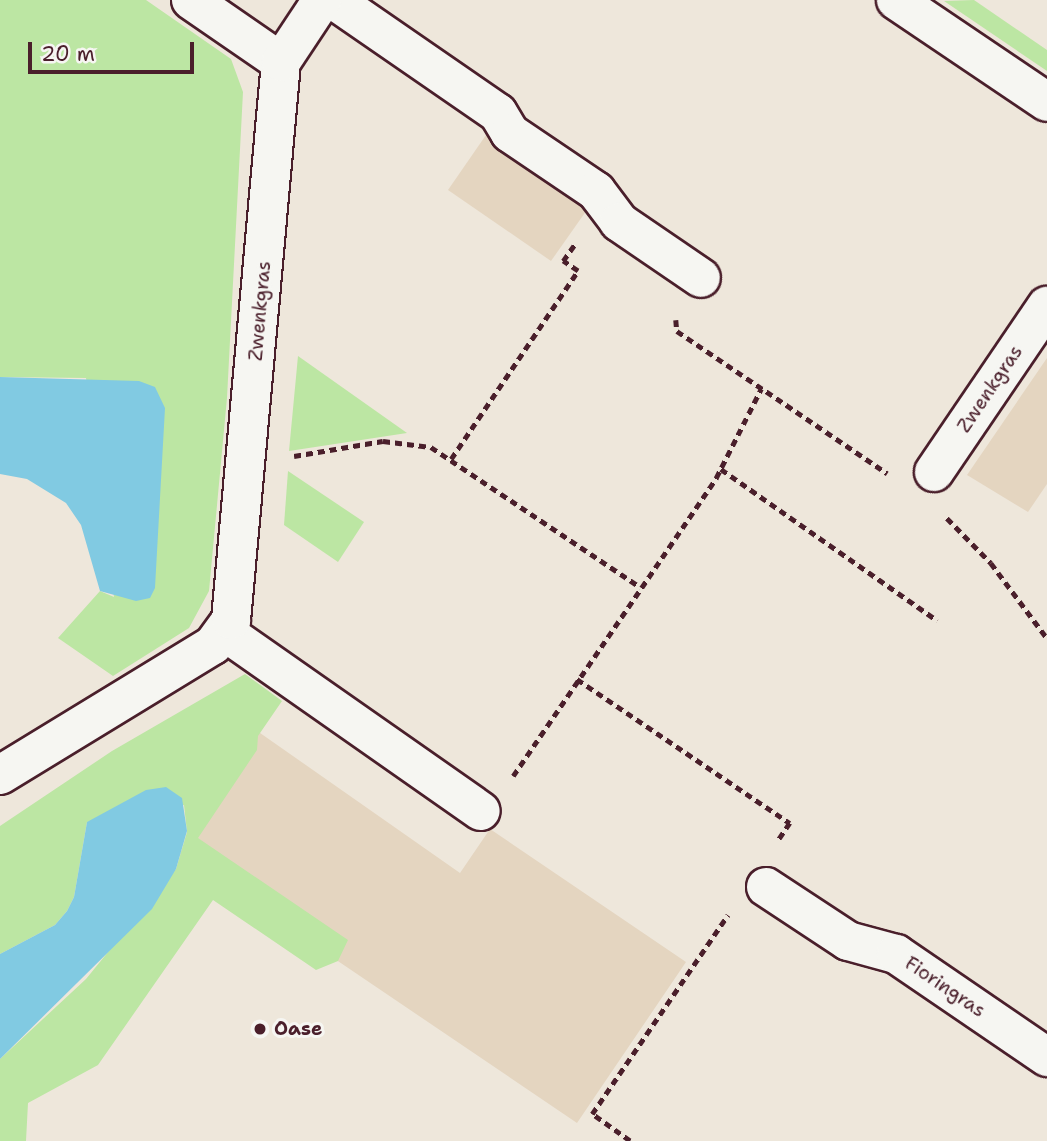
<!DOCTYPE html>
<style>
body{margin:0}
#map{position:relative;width:1047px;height:1141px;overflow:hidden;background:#eee7db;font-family:"Shantell Sans",sans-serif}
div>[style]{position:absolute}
.built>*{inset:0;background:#e4d5c0}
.green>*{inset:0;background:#bce6a3}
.water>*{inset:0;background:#81cae2}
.path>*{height:4.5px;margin-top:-2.25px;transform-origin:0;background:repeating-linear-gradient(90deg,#4a1f2b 0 7px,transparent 0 12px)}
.roads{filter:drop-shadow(2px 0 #4a1f2b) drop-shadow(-2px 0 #4a1f2b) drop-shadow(0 2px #4a1f2b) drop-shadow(0 -2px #4a1f2b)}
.minor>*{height:38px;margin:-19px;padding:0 19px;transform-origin:19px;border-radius:19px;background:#f6f6f2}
.dots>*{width:19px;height:19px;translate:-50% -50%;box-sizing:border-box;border:4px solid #f6f6f2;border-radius:50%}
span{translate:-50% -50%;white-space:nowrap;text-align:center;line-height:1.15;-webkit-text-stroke:6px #f6f6f2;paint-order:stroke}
.street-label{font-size:19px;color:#4a1f2b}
.poi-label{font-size:19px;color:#4a1f2b;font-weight:700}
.left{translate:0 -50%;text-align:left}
.scale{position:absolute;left:28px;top:42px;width:166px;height:32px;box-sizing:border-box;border:4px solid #4a1f2b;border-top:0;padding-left:9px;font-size:21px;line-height:24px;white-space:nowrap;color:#4a1f2b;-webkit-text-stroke:5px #f6f6f2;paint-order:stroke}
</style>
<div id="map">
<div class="built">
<i style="clip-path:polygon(486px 135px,589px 207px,551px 261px,448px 190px)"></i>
<i style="clip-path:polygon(1047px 358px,1047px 484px,1028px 512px,967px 475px)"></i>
<i style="clip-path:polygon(243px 721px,460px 873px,490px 829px,686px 962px,577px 1123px,180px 854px)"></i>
</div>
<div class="green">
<i style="clip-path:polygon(0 0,146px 0,231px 59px,243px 92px,227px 398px,209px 591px,189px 628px,113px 676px,58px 638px,100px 591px,114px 597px,86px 378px,0 377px)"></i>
<i style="clip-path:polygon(974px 0,1047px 50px,1047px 71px,944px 1px)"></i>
<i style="clip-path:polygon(298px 356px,407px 433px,289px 451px)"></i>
<i style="clip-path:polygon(288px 471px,364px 522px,338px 562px,284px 525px)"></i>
<i style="clip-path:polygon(245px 674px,282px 701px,258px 736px,257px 750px,198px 838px,348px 940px,338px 961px,316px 970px,213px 900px,98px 1065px,28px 1103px,26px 1141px,0 1141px,0 1059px,86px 979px,176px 869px,187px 832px,184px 805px,87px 822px,74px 897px,67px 911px,55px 925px,0 954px,0 826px,112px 751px)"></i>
</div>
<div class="water">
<i style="clip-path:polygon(0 377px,139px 381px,155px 387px,165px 408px,155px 588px,150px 598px,136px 601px,100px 591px,81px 525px,66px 503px,27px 479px,0 474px)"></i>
<i style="clip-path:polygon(166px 787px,182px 798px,187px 831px,176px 869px,152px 909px,0 1059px,0 954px,55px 925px,67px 911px,74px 897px,87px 822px,146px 790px)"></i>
</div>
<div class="path">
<i style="left:676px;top:320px;width:11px;rotate:85deg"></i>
<i style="left:677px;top:331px;width:254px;rotate:34.1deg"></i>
<i style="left:294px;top:456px;width:90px;rotate:-9.6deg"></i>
<i style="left:383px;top:441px;width:48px;rotate:7.1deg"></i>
<i style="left:431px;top:447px;width:252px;rotate:33.8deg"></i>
<i style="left:451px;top:459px;width:227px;rotate:-56deg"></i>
<i style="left:578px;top:271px;width:18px;rotate:-146deg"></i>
<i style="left:563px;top:261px;width:21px;rotate:-55deg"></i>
<i style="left:721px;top:469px;width:264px;rotate:35deg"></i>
<i style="left:947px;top:518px;width:63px;rotate:45.6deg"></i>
<i style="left:991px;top:563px;width:94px;rotate:53.3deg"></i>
<i style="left:577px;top:679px;width:257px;rotate:34.1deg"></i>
<i style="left:790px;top:823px;width:22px;rotate:124deg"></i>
<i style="left:513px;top:776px;width:361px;rotate:-55.7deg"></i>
<i style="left:716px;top:478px;width:100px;rotate:-63.2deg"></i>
<i style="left:630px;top:1141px;width:47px;rotate:-144.6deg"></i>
<i style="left:592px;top:1114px;width:241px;rotate:-55.7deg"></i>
</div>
<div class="roads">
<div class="minor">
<i style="left:191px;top:0;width:109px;rotate:34.6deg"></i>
<i style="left:334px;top:0;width:199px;rotate:34.6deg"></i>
<i style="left:498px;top:113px;width:23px;rotate:59deg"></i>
<i style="left:510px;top:133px;width:104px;rotate:34deg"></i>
<i style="left:596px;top:191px;width:39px;rotate:53deg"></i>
<i style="left:619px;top:222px;width:99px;rotate:34.3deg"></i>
<i style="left:896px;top:0;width:182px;rotate:34deg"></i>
<i style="left:934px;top:472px;width:201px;rotate:-55.8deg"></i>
<i style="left:225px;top:632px;width:312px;rotate:35deg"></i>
<i style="left:0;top:775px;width:250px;rotate:-31.4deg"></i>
<i style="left:213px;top:645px;width:31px;rotate:-54deg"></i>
<i style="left:231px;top:620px;width:560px;rotate:-84.88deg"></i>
<i style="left:281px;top:62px;width:74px;rotate:-56.5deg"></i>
<i style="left:766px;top:887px;width:98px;rotate:33.4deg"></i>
<i style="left:848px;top:941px;width:50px;rotate:15.2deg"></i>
<i style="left:896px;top:954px;width:183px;rotate:34.3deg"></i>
</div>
</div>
<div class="dots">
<i style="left:260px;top:1029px;background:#4a1f2b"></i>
</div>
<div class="street-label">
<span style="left:260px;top:311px;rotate:-85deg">Zwenkgras</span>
<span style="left:990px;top:389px;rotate:-56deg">Zwenkgras</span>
<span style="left:945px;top:987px;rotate:34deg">Fioringras</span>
</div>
<div class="poi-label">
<span class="left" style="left:274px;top:1029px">Oase</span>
</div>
<div class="scale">20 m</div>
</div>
